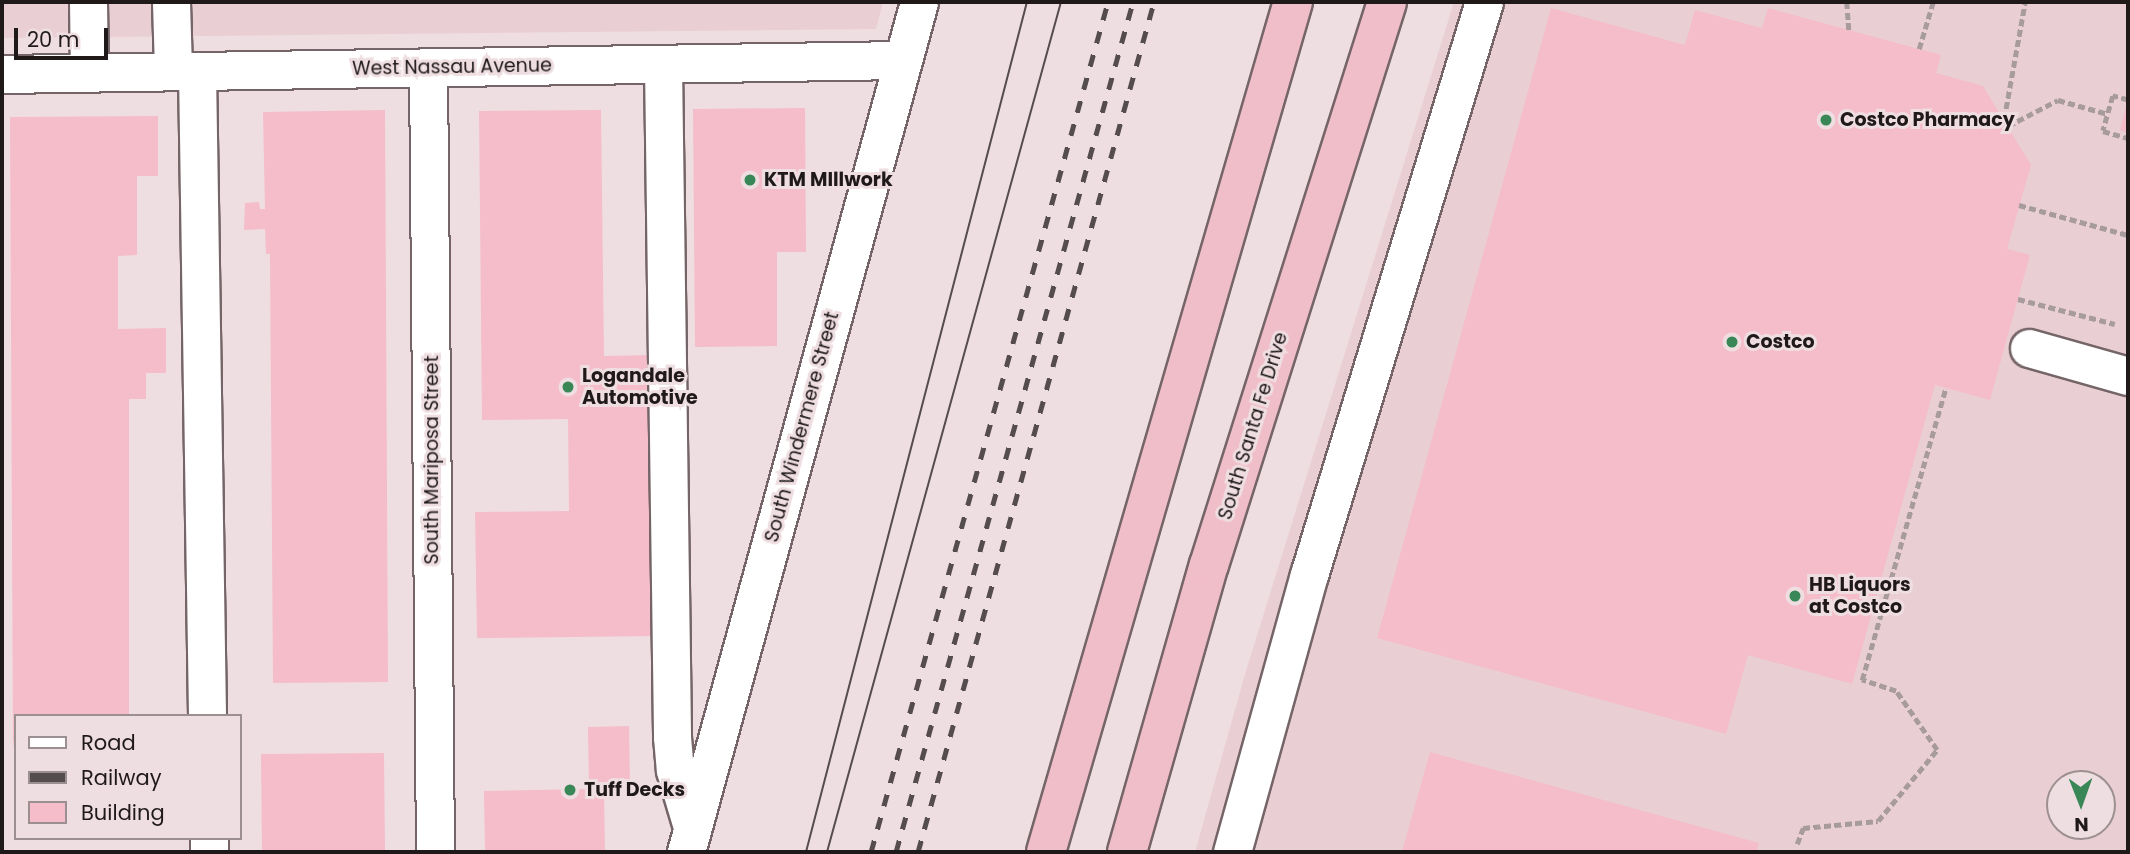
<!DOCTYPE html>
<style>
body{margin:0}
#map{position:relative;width:2130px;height:854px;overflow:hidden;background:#efdee1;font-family:Poppins,sans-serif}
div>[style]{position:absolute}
.built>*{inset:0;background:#e9cfd4}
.building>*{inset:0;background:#f5bcc9}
.path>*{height:4.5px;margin-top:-2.25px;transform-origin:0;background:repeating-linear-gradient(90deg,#a89b9d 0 7px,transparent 0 10.5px)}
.roads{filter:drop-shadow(2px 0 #756568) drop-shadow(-2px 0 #756568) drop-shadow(0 2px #756568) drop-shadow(0 -2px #756568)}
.minor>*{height:37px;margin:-18.5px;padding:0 18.5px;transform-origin:18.5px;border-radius:18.5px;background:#fff}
.highway>*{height:38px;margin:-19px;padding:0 19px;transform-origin:19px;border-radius:19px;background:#f0bec9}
.tram>*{height:2px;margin:-1px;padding:0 1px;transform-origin:1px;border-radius:1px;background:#554c4d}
.rail>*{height:5px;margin-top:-2.5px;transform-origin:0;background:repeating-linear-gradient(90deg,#554c4d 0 12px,transparent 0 24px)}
.dots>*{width:19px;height:19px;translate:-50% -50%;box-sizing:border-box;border:4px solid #efdee1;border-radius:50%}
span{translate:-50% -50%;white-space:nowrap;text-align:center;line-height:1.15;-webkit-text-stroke:6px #efdee1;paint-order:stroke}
.street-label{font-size:19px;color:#1f191a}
.poi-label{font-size:19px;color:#1f191a;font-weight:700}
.left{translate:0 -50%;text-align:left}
.frame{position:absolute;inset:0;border:4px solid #1f191a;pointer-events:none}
.legend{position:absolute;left:14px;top:714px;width:228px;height:126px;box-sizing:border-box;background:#efdee1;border:2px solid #9c8f91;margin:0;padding:9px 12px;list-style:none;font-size:21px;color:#1f191a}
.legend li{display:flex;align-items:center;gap:14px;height:35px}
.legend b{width:35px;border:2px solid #9c8f91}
.north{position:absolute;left:2046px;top:770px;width:70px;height:70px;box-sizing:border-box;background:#efdee1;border:2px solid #9c8f91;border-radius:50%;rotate:179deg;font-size:19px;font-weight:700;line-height:28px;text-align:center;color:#1f191a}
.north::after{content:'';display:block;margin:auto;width:24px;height:32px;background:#398757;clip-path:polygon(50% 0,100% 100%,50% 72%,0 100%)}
.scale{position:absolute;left:14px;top:28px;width:94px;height:32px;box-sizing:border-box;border:4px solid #1f191a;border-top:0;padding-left:9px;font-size:21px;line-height:24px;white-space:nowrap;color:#1f191a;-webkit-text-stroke:5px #efdee1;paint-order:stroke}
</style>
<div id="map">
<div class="built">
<i style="clip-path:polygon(2px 2px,883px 2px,876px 29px,2px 38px)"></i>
<i style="clip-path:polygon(evenodd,1454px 2px,2128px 2px,2128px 852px,1195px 852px,1245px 674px,1454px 2px,2060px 784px,2102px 784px,2102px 826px,2060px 826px,2060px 784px)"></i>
</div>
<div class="building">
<i style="clip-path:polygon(1551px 8px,1685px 45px,1695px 10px,1762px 28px,1768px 8px,1941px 55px,1936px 73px,1983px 86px,2031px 165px,2007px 249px,2030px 255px,1990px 400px,1935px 385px,1852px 684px,1748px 655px,1726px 734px,1377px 638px)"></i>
<i style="clip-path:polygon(2126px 106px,2128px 106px,2128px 133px,2120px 130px)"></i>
<i style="clip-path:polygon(805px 108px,806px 252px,777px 252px,777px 346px,695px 347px,693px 109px)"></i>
<i style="clip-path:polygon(385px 110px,388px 682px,273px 683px,270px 254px,266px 254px,265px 229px,244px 230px,245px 203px,259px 202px,260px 209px,265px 209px,263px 112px)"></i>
<i style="clip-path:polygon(601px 110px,604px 356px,655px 355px,658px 636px,477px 638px,475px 512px,569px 511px,568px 419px,482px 420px,479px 111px)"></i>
<i style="clip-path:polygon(158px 116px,158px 176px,137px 176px,137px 255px,118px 256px,118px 329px,166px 328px,166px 373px,146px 373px,146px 399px,129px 399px,129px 716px,16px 716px,13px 750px,10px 117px)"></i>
<i style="clip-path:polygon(629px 726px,630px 788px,604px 788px,605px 852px,485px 852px,484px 791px,589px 789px,588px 727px)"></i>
<i style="clip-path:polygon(1430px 752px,1759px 843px,1756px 852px,1402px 852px)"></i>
<i style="clip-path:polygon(384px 753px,385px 852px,262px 852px,261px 754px)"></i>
</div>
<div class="path">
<i style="left:1847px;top:2px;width:28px;rotate:86deg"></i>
<i style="left:1919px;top:49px;width:49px;rotate:-73.4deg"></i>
<i style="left:2128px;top:100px;width:16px;rotate:-165deg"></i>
<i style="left:2113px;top:96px;width:36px;rotate:106deg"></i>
<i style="left:2103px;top:131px;width:26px;rotate:16deg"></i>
<i style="left:2004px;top:119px;width:119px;rotate:-79.8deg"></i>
<i style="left:2008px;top:126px;width:56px;rotate:-27.5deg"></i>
<i style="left:2058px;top:100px;width:52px;rotate:15.6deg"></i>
<i style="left:2019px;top:205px;width:113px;rotate:15.4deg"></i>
<i style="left:2018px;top:299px;width:100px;rotate:14.5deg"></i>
<i style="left:1797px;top:844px;width:17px;rotate:-69deg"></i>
<i style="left:1803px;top:828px;width:75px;rotate:-5.3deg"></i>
<i style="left:1878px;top:821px;width:92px;rotate:-50.3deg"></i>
<i style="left:1937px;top:750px;width:72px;rotate:-124.8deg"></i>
<i style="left:1896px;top:691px;width:36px;rotate:-162deg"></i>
<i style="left:1862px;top:680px;width:304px;rotate:-74deg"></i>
</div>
<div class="roads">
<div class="minor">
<i style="left:88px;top:2px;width:70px;rotate:89.2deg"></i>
<i style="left:171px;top:2px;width:69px;rotate:88.3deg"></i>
<i style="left:663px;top:64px;width:673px;rotate:89.23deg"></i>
<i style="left:672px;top:737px;width:33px;rotate:85deg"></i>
<i style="left:675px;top:770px;width:59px;rotate:73.4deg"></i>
<i style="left:428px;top:67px;width:785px;rotate:89.49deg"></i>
<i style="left:197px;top:71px;width:645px;rotate:89.11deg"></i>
<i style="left:2px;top:74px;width:901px;rotate:-0.89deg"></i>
<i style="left:2029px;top:348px;width:103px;rotate:15.8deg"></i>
<i style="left:209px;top:838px;width:14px;rotate:90deg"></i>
<i style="left:686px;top:852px;width:881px;rotate:-74.67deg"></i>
<i style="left:1232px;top:852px;width:288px;rotate:-74.5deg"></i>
<i style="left:1309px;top:575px;width:599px;rotate:-73.02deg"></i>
</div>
<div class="highway">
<i style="left:1046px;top:852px;width:885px;rotate:-73.8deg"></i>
<i style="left:1127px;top:852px;width:298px;rotate:-74.1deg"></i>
<i style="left:1209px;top:565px;width:590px;rotate:-72.45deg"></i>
</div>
</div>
<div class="tram">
<i style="left:806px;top:852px;width:878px;rotate:-75.43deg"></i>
<i style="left:827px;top:852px;width:882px;rotate:-74.61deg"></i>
</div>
<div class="rail">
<i style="left:871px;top:852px;width:882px;rotate:-74.42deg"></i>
<i style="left:896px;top:852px;width:882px;rotate:-74.42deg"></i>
<i style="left:918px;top:852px;width:882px;rotate:-74.48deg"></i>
</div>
<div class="dots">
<i style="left:1826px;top:120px;background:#398757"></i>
<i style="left:750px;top:180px;background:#398757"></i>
<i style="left:1732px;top:342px;background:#398757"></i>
<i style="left:568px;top:387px;background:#398757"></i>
<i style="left:1795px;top:596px;background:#398757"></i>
<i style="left:570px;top:790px;background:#398757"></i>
</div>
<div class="street-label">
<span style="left:452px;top:67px;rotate:-1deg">West Nassau Avenue</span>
<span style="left:1253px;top:426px;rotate:-73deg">South Santa Fe Drive</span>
<span style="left:802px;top:427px;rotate:-75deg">South Windermere Street</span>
<span style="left:432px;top:460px;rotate:-90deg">South Mariposa Street</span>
</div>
<div class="poi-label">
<span class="left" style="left:1840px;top:120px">Costco Pharmacy</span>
<span class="left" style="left:764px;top:180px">KTM MIllwork</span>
<span class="left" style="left:1746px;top:342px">Costco</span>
<span class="left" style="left:582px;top:387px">Logandale<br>Automotive</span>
<span class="left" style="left:1809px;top:596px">HB Liquors<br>at Costco</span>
<span class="left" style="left:584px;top:790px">Tuff Decks</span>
</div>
<div class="frame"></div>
<ul class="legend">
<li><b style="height:9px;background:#fff"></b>Road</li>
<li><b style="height:9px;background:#554c4d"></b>Railway</li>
<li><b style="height:19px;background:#f5bcc9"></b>Building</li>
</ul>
<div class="north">N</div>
<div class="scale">20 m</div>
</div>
